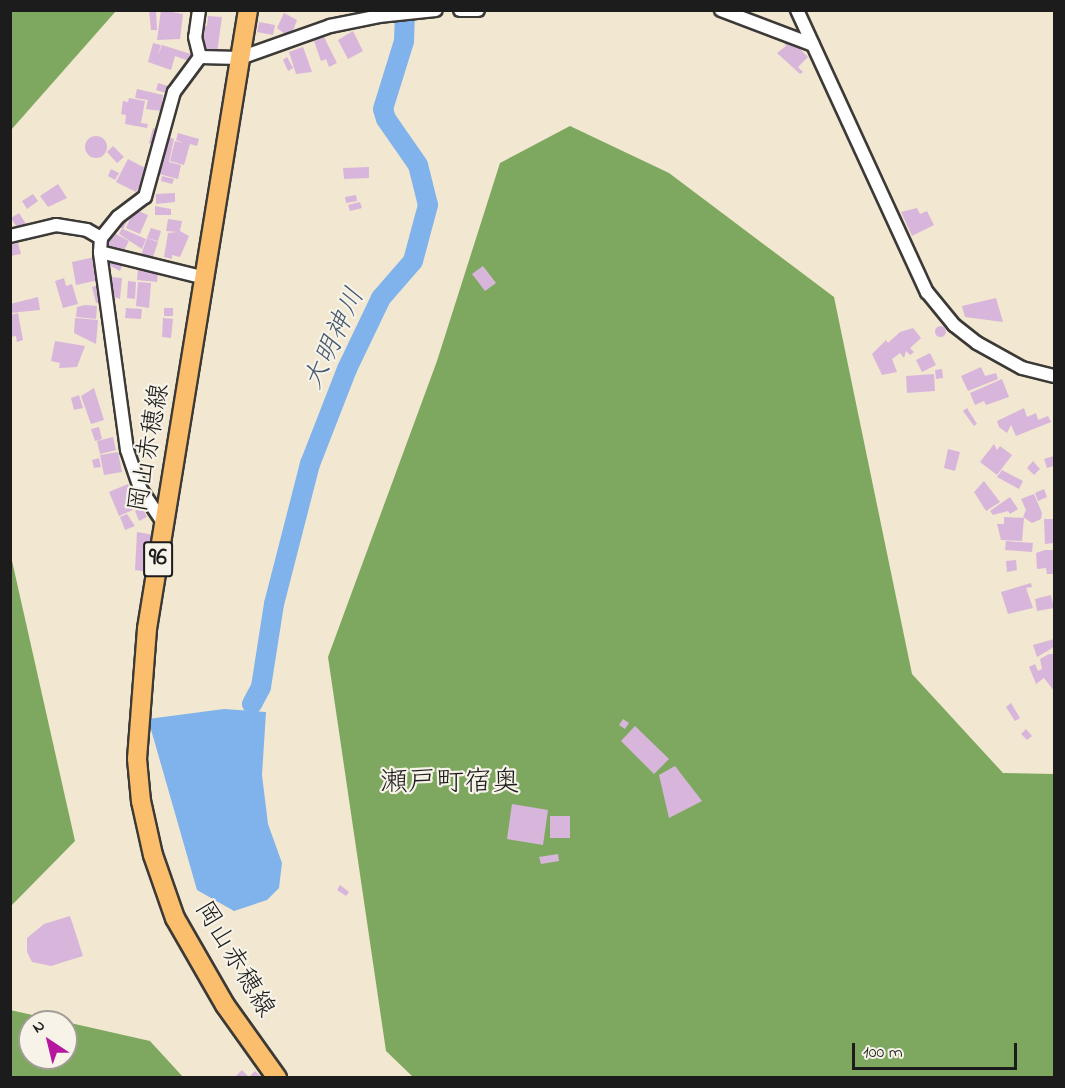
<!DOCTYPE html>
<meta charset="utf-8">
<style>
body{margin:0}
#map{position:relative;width:1065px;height:1088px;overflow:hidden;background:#f2e7d0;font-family:"Indie Flower","Klee One",sans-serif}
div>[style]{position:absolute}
.forest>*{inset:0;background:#7ea860}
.water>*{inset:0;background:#80b2ec}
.stream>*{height:3px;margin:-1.5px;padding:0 1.5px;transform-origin:1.5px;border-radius:1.5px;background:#80b2ec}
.river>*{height:20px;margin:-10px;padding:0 10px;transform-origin:10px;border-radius:10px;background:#80b2ec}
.building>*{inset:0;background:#d8b6db}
.round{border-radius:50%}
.roads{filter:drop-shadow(2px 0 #3c3a37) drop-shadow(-2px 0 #3c3a37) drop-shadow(0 2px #3c3a37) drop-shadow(0 -2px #3c3a37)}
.minor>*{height:12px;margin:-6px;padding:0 6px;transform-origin:6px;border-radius:6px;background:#fff}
.primary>*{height:18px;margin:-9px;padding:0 9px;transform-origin:9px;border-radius:9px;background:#fabe6d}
span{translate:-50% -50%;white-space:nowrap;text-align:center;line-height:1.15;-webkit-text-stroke:4.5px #f7f3e8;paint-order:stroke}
.shield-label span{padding:2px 4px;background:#f7f3e8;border:2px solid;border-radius:4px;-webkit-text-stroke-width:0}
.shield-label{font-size:24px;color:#1c1c1c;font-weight:700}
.street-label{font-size:26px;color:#1c1c1c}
.water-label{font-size:27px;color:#44586f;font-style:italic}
.quarter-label{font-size:28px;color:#1c1c1c}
.frame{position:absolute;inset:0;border:12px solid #1c1c1c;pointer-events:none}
.north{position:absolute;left:18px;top:1010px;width:60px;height:60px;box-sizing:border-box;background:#f7f3e8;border:2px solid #9f9d96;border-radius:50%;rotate:325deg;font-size:16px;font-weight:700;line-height:24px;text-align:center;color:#1c1c1c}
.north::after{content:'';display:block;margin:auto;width:21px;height:27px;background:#b5179e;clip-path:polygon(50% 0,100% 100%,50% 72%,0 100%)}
.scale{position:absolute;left:852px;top:1043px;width:165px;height:27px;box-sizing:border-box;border:3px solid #1c1c1c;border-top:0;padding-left:8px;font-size:18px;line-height:21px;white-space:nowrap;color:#1c1c1c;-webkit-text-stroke:4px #f7f3e8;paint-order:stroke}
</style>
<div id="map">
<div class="forest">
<i style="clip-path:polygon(11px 10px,116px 11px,11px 130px,10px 11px)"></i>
<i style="clip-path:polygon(570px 126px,669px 173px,834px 297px,912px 674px,1003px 773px,1054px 774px,1054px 1077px,413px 1077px,386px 1051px,328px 657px,437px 361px,500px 163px)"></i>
<i style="clip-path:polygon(10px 552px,75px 841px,11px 906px,10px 906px)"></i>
<i style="clip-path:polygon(10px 1010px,64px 1022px,30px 1022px,30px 1058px,66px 1058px,66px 1022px,150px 1041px,183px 1077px,11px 1077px)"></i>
</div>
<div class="water">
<i style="clip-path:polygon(224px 709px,266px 712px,262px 775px,268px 824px,282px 863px,279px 888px,267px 900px,234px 911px,197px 890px,148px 719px)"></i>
</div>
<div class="stream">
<i style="left:248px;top:715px;width:12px;rotate:-70deg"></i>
</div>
<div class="river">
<i style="left:252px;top:704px;width:19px;rotate:-62deg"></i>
<i style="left:261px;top:687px;width:84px;rotate:-81.1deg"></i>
<i style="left:274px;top:604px;width:145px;rotate:-75.6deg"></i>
<i style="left:310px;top:464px;width:102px;rotate:-68.7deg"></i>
<i style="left:347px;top:369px;width:79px;rotate:-64.4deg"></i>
<i style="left:381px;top:298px;width:49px;rotate:-49.1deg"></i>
<i style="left:413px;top:261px;width:58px;rotate:-75deg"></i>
<i style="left:428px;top:205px;width:41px;rotate:-104deg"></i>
<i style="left:418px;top:165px;width:56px;rotate:-124.8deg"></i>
<i style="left:386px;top:119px;width:10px;rotate:-107deg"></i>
<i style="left:383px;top:109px;width:71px;rotate:-72.8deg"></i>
<i style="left:404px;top:41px;width:31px;rotate:-88deg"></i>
</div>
<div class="building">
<i style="clip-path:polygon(149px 10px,156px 10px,157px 30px,151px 30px)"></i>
<i style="clip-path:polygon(161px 10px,183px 14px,180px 39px,157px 40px)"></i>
<i style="clip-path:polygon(284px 13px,297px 20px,290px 38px,277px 28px)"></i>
<i style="clip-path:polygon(208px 16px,222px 17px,217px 53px,201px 51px,203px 25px,207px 26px)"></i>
<i style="clip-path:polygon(259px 22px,275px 25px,273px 35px,257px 32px)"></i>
<i style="clip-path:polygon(353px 31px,363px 51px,348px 59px,338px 40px)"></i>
<i style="clip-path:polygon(324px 37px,337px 63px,329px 67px,326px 59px,321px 61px,314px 41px)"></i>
<i style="clip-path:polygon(789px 38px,808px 57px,798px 67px,803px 72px,800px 74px,777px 53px,786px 46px,784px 43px)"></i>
<i style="clip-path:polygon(153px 43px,161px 45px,158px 55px,162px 45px,194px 55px,192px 62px,175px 56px,171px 70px,148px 62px)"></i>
<i style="clip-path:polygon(303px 47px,312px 72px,296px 74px,289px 52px)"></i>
<i style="clip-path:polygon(287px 57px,293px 68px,288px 71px,283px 60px)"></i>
<i style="clip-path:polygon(158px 83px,168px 86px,166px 93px,156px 90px)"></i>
<i style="clip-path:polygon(137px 89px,163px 95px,161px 111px,146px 109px,148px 100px,135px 98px)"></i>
<i style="clip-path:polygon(129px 98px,145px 101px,141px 123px,148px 124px,147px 128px,125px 124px,126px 115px,121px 114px,123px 101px,128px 102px)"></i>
<i style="clip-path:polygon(153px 128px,163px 131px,156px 154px,150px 152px,152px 144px,149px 143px)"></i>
<i style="clip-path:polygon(178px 133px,199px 139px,197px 146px,190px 144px,184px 165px,170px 161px,175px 141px,183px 143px,176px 140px)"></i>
<i class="round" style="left:85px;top:136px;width:22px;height:22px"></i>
<i style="clip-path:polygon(168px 137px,174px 139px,169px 162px,181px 165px,178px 179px,159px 174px)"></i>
<i style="clip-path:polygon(113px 146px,124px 157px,117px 163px,107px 152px)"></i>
<i style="clip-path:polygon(128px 159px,151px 171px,136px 192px,116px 182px)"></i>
<i style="clip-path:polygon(369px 167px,369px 178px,344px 179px,343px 168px)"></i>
<i style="clip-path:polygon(111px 169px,119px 173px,115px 180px,108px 176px)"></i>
<i style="clip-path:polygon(162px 176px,174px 179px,172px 184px,161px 181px)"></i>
<i style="clip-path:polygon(58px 184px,67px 198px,48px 207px,40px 196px)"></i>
<i style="clip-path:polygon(175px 193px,175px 202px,156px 204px,156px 194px)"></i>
<i style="clip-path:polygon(33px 194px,38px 201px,27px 209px,22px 201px)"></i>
<i style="clip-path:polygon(356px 195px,357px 201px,346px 203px,345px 197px)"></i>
<i style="clip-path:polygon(360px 202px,362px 208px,350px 211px,348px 205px)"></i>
<i style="clip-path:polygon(155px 206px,171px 209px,171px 215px,155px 215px)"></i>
<i style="clip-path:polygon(917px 208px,920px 214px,927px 211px,934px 225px,912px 236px,901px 212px)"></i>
<i style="clip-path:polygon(134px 209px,148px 215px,140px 234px,126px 228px)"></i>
<i style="clip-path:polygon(19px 213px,28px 227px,20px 232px,11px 218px)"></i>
<i style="clip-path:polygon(124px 217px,128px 219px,123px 229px,146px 239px,142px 249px,119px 234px,122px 228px,117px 226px)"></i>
<i style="clip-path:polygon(168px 219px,182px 221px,180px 231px,189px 236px,180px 257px,172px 255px,172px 259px,164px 257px,168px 233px,177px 232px,166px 231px)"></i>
<i style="clip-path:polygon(151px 228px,161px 231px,158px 241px,147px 238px)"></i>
<i style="clip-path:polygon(114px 233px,129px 241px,122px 254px,107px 246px)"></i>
<i style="clip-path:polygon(147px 238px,158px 242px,153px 257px,175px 262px,174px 266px,140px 258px)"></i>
<i style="clip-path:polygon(18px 243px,21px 254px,10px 256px,10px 245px)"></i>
<i style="clip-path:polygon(107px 256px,123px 264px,120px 271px,104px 263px)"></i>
<i style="clip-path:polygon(95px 257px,99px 280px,76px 285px,72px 262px)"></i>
<i style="clip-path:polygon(483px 266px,496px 283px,485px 291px,472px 274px)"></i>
<i style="clip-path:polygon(138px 269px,158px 271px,157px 282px,137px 280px)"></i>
<i style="clip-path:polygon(111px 277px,122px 278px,120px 299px,109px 295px)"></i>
<i style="clip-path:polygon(64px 278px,66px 286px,72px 284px,78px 304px,63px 308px,55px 281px)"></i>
<i style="clip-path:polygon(128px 281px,136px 282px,135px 299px,127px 298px)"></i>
<i style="clip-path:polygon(138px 282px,151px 283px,149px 308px,136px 306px)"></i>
<i style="clip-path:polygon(98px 285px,103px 301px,96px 303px,92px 287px)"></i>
<i style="clip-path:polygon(38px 297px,40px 310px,10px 313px,10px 304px)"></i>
<i style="clip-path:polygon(996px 298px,1003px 322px,965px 317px,962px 306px)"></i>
<i style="clip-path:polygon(85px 305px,97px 306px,96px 319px,76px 317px,77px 307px)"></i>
<i style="clip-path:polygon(126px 308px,142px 309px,141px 319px,125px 318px)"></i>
<i style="clip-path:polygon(164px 308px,173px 308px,173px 316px,164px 316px)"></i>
<i style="clip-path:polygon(18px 313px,23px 340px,17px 342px,16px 336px,10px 337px,10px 315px)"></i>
<i style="clip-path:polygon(75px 318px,98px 320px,96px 344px,74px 333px)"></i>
<i style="clip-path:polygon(163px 318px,173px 319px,171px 338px,162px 337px)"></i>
<i class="round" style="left:934.5px;top:325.5px;width:11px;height:11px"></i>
<i style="clip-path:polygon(913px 328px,921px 338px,910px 348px,914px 352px,910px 355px,906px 351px,904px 358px,900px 353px,892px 359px,897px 372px,882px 375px,872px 354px,886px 340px,888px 343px,900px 332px)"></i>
<i style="clip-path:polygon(55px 341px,85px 346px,77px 367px,59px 368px,60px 363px,51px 361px)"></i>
<i style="clip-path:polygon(930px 353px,936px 365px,922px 372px,916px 360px)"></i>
<i style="clip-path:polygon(981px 367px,985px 376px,996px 373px,998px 379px,968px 391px,961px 376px)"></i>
<i style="clip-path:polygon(942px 369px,943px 378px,936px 379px,935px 370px)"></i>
<i style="clip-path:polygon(934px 374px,935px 391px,907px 393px,906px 376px)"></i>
<i style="clip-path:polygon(1002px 379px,1009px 397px,986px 405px,984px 401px,975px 405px,970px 393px)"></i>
<i style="clip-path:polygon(94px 388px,104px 420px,91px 424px,81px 396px)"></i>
<i style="clip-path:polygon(79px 395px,83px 408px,74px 410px,71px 398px)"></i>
<i style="clip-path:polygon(967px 408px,977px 424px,974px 426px,963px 411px)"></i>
<i style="clip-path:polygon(1024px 408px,1027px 417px,1036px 413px,1038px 420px,1048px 416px,1051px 422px,1016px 436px,1011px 425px,1007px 433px,999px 427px,997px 421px)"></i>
<i style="clip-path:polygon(99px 427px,102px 439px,95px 441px,91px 429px)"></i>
<i style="clip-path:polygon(113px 437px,116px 450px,100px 454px,97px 441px)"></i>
<i style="clip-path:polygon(994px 444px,997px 450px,1000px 446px,1012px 455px,997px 475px,980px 462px)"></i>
<i style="clip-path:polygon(948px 449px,960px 452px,955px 471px,944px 468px)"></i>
<i style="clip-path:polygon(118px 452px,122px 472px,104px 475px,100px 455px)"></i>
<i style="clip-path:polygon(1054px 456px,1054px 466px,1047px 468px,1044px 459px)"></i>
<i style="clip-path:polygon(99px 458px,101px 467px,94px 468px,92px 460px)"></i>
<i style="clip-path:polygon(1033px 461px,1040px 469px,1034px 475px,1027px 468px)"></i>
<i style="clip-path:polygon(1002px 470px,1023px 481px,1019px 489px,997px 477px)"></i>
<i style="clip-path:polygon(984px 481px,1000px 502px,986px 511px,974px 492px)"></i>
<i style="clip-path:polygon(128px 484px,130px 489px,134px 487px,142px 506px,119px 516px,109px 492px)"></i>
<i style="clip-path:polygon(1044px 489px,1047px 497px,1038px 501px,1035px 493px)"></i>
<i style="clip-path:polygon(1034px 494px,1042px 513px,1041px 519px,1032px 523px,1023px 517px,1026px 510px,1021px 499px)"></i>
<i style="clip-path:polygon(1010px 497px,1018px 509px,1010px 514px,1008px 511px,993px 515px,990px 511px)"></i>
<i style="clip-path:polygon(142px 507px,147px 517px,139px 521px,135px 511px)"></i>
<i style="clip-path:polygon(127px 514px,135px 526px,125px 530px,120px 517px)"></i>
<i style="clip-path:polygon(1004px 517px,1024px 518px,1022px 541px,1001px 540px,997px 524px,1004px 524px)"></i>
<i style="clip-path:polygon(1044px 519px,1054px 519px,1054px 543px,1045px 544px)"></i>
<i style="clip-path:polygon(137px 532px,154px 535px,148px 572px,135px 570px)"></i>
<i style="clip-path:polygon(1006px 541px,1033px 543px,1032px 552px,1005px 550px)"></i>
<i style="clip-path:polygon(1045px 550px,1054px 550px,1054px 574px,1047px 574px,1046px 568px,1037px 569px,1036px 553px)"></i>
<i style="clip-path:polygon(1016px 560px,1017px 570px,1007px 572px,1006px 561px)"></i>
<i style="clip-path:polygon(1031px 583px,1032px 587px,1026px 588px,1033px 608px,1008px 614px,1001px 592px)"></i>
<i style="clip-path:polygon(1051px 595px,1054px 608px,1037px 611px,1035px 599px)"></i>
<i style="clip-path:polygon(1054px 639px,1054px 647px,1037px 657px,1033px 645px)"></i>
<i style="clip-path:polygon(1049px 654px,1054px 654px,1054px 691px,1044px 678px,1036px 684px,1029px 667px,1035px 664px,1038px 671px,1042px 669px,1040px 659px)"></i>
<i style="clip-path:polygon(1011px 703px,1020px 718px,1015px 721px,1006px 707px)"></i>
<i style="clip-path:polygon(623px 719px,629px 723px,625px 729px,619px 725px)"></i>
<i style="clip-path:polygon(635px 726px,669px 759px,654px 774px,621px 741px)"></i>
<i style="clip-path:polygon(1026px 729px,1032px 736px,1027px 740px,1021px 734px)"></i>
<i style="clip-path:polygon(675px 766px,702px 801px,669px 818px,659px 775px)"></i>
<i style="clip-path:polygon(512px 804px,548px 810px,543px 845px,507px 839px)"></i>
<i style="clip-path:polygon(550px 816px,570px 816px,570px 838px,550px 838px)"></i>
<i style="clip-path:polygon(558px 854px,559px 861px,541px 864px,539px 857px)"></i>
<i style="clip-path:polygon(340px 885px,349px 892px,346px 896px,337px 890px)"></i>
<i style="clip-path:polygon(70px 916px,83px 956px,51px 966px,32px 962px,27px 952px,27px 938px,44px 924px)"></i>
<i style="clip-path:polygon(242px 1070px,249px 1077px,255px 1071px,262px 1078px,234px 1078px)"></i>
</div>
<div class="roads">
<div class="minor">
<i style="left:199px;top:10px;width:27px;rotate:98deg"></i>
<i style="left:195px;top:37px;width:21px;rotate:76deg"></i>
<i style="left:460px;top:10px;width:18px"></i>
<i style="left:721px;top:10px;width:98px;rotate:20.8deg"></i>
<i style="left:797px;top:10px;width:311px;rotate:65.3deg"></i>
<i style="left:927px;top:292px;width:43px;rotate:50.7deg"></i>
<i style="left:954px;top:325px;width:29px;rotate:38deg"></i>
<i style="left:977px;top:343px;width:51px;rotate:29.1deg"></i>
<i style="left:1022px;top:368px;width:33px;rotate:14deg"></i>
<i style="left:200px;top:57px;width:40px;rotate:1.4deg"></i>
<i style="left:240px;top:58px;width:96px;rotate:-19.6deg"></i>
<i style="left:330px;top:26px;width:50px;rotate:-11.5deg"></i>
<i style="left:379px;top:16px;width:57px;rotate:-6deg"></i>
<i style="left:10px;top:236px;width:47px;rotate:-13.4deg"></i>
<i style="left:56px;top:225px;width:31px;rotate:9deg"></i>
<i style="left:87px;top:230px;width:16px;rotate:30deg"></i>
<i style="left:100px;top:252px;width:108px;rotate:13.9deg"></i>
<i style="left:164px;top:524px;width:43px;rotate:-123.7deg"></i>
<i style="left:140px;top:488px;width:40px;rotate:-108.9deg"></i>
<i style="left:127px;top:450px;width:200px;rotate:-97.8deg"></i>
<i style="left:100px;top:252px;width:14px;rotate:-86deg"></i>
<i style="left:101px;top:238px;width:27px;rotate:-51deg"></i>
<i style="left:118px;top:217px;width:34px;rotate:-37deg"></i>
<i style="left:145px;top:197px;width:109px;rotate:-74.6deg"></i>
<i style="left:174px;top:92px;width:44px;rotate:-53.4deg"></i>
</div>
<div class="primary">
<i style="left:248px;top:10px;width:627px;rotate:99.27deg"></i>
<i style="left:147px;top:629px;width:130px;rotate:94.4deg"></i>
<i style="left:137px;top:759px;width:42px;rotate:84.6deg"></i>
<i style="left:141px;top:801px;width:55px;rotate:77.5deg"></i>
<i style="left:153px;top:855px;width:67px;rotate:70.8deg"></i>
<i style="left:175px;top:918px;width:100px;rotate:60.1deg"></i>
<i style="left:225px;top:1005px;width:90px;rotate:54.5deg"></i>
</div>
</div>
<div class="shield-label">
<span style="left:158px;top:559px">96</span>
</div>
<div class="street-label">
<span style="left:151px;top:448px;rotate:-80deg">岡山赤穂線</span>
<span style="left:233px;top:960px;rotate:59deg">岡山赤穂線</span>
</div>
<div class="water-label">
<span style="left:335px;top:339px;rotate:-65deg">大明神川</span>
</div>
<div class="quarter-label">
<span style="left:450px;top:784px">瀬戸町宿奥</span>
</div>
<div class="frame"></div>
<div class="north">N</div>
<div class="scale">100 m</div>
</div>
